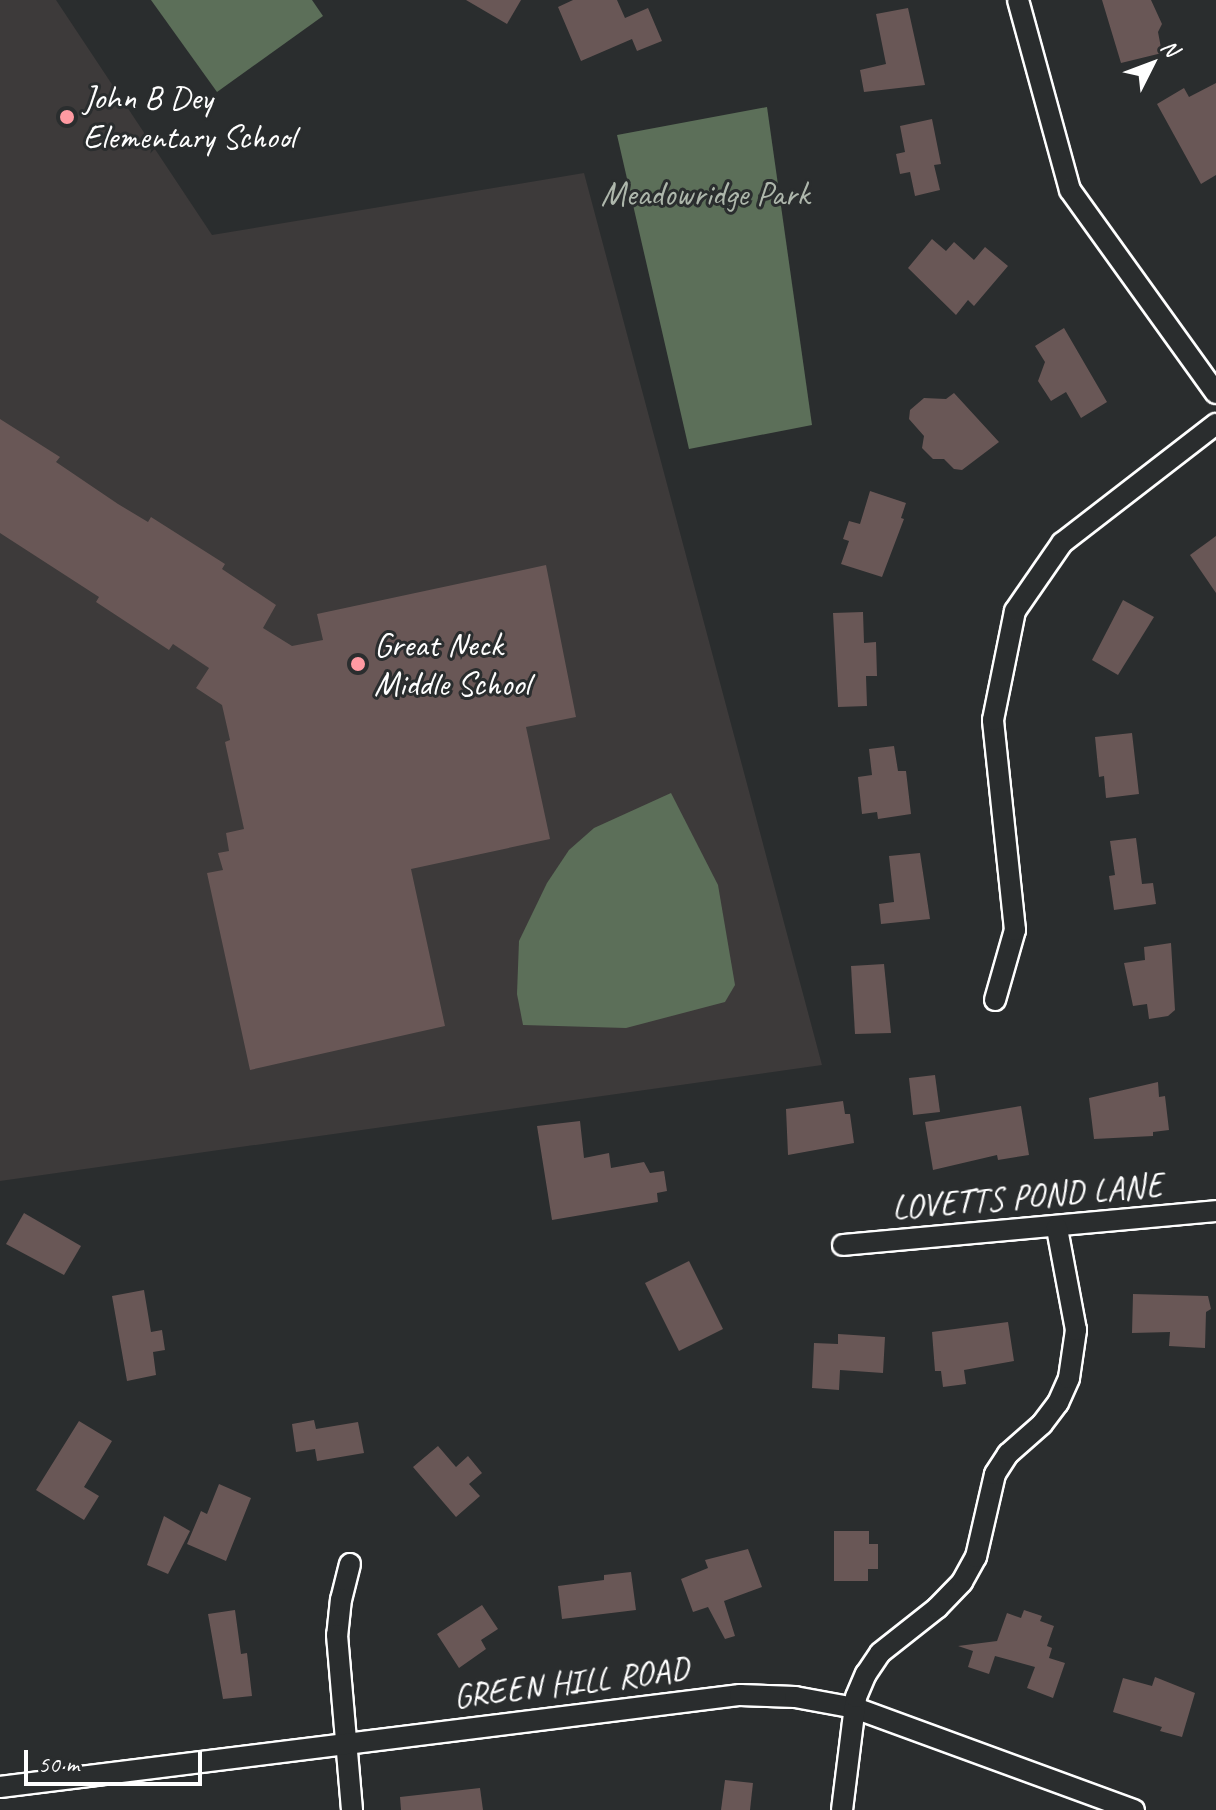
<!DOCTYPE html>
<style>
body{margin:0}
#map{position:relative;width:1216px;height:1810px;overflow:hidden;background:#2a2d2e;font-family:Caveat,sans-serif}
div>[style]{position:absolute}
.built>*{inset:0;background:#3d3a3a}
.green>*{inset:0;background:#5c6f59}
.building>*{inset:0;background:#695756}
.roads{filter:drop-shadow(2px 0 #fff) drop-shadow(-2px 0 #fff) drop-shadow(0 2px #fff) drop-shadow(0 -2px #fff)}
.minor>*{height:20px;margin:-10px;padding:0 10px;transform-origin:10px;border-radius:10px;background:#2a2d2e}
.dots>*{width:22px;height:22px;translate:-50% -50%;box-sizing:border-box;border:4px solid #2a2d2e;border-radius:50%}
span{translate:-50% -50%;white-space:nowrap;text-align:center;line-height:1.15;-webkit-text-stroke:6px #2a2d2e;paint-order:stroke}
.poi-label{font-size:34px;color:#fff}
.left{translate:0 -50%;text-align:left}
.park-label{font-size:34px;color:#aeb7ac}
.street-label{font-size:34px;color:#fff}
.north{position:absolute;left:1112px;top:24px;width:80px;height:80px;-webkit-text-stroke:6px #2a2d2e;paint-order:stroke;rotate:48deg;font-size:22px;font-weight:700;line-height:32px;text-align:center;color:#fff}
.north::after{content:'';display:block;margin:auto;width:28px;height:36px;background:#fff;clip-path:polygon(50% 0,100% 100%,50% 72%,0 100%)}
.scale{position:absolute;left:24px;top:1750px;width:178px;height:36px;box-sizing:border-box;border:4px solid #fff;border-top:0;padding-left:10px;font-size:24px;line-height:28px;white-space:nowrap;color:#fff;-webkit-text-stroke:6px #2a2d2e;paint-order:stroke}
</style>
<div id="map">
<div class="built">
<i style="clip-path:polygon(0 0,56px 0,212px 235px,584px 173px,822px 1065px,0 1181px)"></i>
</div>
<div class="green">
<i style="clip-path:polygon(151px 0,312px 0,323px 16px,217px 92px)"></i>
<i style="clip-path:polygon(767px 107px,812px 425px,689px 449px,617px 135px)"></i>
<i style="clip-path:polygon(671px 793px,718px 885px,735px 985px,725px 1002px,626px 1028px,523px 1025px,517px 994px,519px 941px,547px 883px,569px 850px,594px 828px)"></i>
</div>
<div class="building">
<i style="clip-path:polygon(466px 0,521px 0,507px 24px)"></i>
<i style="clip-path:polygon(573px 0,617px 0,625px 18px,648px 8px,662px 41px,637px 51px,632px 39px,581px 61px,558px 7px)"></i>
<i style="clip-path:polygon(1102px 0,1151px 0,1162px 24px,1158px 32px,1162px 53px,1121px 63px)"></i>
<i style="clip-path:polygon(908px 8px,925px 85px,864px 92px,860px 70px,886px 64px,876px 14px)"></i>
<i style="clip-path:polygon(1216px 83px,1216px 175px,1201px 184px,1157px 104px,1184px 88px,1189px 97px)"></i>
<i style="clip-path:polygon(932px 119px,941px 164px,934px 165px,940px 190px,915px 196px,910px 172px,900px 174px,896px 154px,905px 152px,900px 126px)"></i>
<i style="clip-path:polygon(932px 239px,946px 251px,954px 242px,974px 260px,985px 247px,1008px 266px,974px 306px,968px 300px,956px 315px,908px 268px)"></i>
<i style="clip-path:polygon(1064px 328px,1107px 402px,1081px 418px,1066px 392px,1051px 401px,1038px 381px,1045px 362px,1035px 346px)"></i>
<i style="clip-path:polygon(954px 393px,999px 442px,962px 470px,954px 469px,944px 459px,933px 459px,922px 448px,924px 436px,909px 419px,910px 410px,924px 398px,946px 399px)"></i>
<i style="clip-path:polygon(0 419px,60px 457px,56px 462px,118px 504px,148px 522px,151px 517px,225px 564px,222px 569px,276px 605px,263px 628px,292px 646px,323px 640px,317px 614px,546px 565px,576px 717px,526px 727px,550px 839px,411px 869px,445px 1026px,250px 1070px,207px 873px,223px 870px,218px 853px,229px 851px,226px 833px,244px 829px,225px 742px,230px 740px,222px 705px,196px 688px,209px 668px,173px 644px,169px 650px,96px 602px,99px 597px,0 533px)"></i>
<i style="clip-path:polygon(870px 491px,906px 503px,901px 518px,904px 519px,882px 577px,841px 564px,849px 541px,843px 539px,849px 521px,860px 524px)"></i>
<i style="clip-path:polygon(1216px 536px,1216px 593px,1190px 555px)"></i>
<i style="clip-path:polygon(1123px 600px,1154px 617px,1118px 675px,1092px 660px)"></i>
<i style="clip-path:polygon(863px 612px,864px 643px,876px 642px,877px 676px,866px 676px,867px 706px,838px 707px,833px 613px)"></i>
<i style="clip-path:polygon(1132px 733px,1139px 794px,1106px 798px,1104px 776px,1099px 777px,1095px 737px)"></i>
<i style="clip-path:polygon(894px 746px,898px 771px,906px 771px,911px 814px,878px 819px,877px 812px,862px 814px,858px 777px,872px 775px,869px 749px)"></i>
<i style="clip-path:polygon(1136px 838px,1142px 884px,1153px 883px,1156px 904px,1114px 910px,1109px 876px,1115px 875px,1110px 841px)"></i>
<i style="clip-path:polygon(920px 853px,930px 919px,881px 924px,879px 904px,894px 902px,889px 856px)"></i>
<i style="clip-path:polygon(1171px 943px,1175px 1010px,1168px 1016px,1149px 1019px,1147px 1004px,1133px 1006px,1124px 963px,1145px 960px,1144px 947px)"></i>
<i style="clip-path:polygon(884px 964px,891px 1033px,855px 1034px,851px 966px)"></i>
<i style="clip-path:polygon(935px 1075px,940px 1112px,913px 1115px,909px 1078px)"></i>
<i style="clip-path:polygon(1158px 1082px,1159px 1097px,1165px 1096px,1169px 1130px,1153px 1132px,1153px 1136px,1094px 1139px,1089px 1098px)"></i>
<i style="clip-path:polygon(843px 1101px,845px 1114px,850px 1114px,854px 1143px,788px 1155px,786px 1109px)"></i>
<i style="clip-path:polygon(1021px 1106px,1029px 1155px,998px 1160px,997px 1155px,933px 1170px,925px 1122px)"></i>
<i style="clip-path:polygon(580px 1121px,584px 1158px,609px 1153px,611px 1168px,644px 1162px,650px 1173px,664px 1171px,667px 1191px,657px 1193px,658px 1202px,552px 1220px,537px 1126px)"></i>
<i style="clip-path:polygon(24px 1213px,81px 1246px,64px 1275px,6px 1244px)"></i>
<i style="clip-path:polygon(689px 1261px,723px 1329px,679px 1351px,645px 1283px)"></i>
<i style="clip-path:polygon(144px 1290px,151px 1332px,162px 1330px,165px 1350px,153px 1352px,156px 1375px,127px 1381px,112px 1296px)"></i>
<i style="clip-path:polygon(1133px 1294px,1208px 1296px,1211px 1309px,1206px 1312px,1205px 1348px,1169px 1346px,1170px 1332px,1132px 1333px)"></i>
<i style="clip-path:polygon(1008px 1322px,1014px 1361px,964px 1370px,966px 1384px,943px 1387px,941px 1371px,935px 1371px,932px 1332px)"></i>
<i style="clip-path:polygon(838px 1334px,885px 1337px,883px 1373px,840px 1370px,839px 1390px,812px 1388px,814px 1343px,838px 1344px)"></i>
<i style="clip-path:polygon(314px 1420px,316px 1429px,358px 1422px,364px 1453px,317px 1461px,315px 1449px,296px 1452px,292px 1424px)"></i>
<i style="clip-path:polygon(79px 1421px,112px 1441px,84px 1487px,99px 1496px,84px 1520px,36px 1490px)"></i>
<i style="clip-path:polygon(438px 1446px,456px 1467px,468px 1456px,482px 1473px,469px 1484px,480px 1496px,456px 1517px,413px 1467px)"></i>
<i style="clip-path:polygon(219px 1484px,251px 1498px,226px 1561px,187px 1544px,201px 1511px,207px 1514px)"></i>
<i style="clip-path:polygon(164px 1516px,190px 1531px,168px 1574px,147px 1565px)"></i>
<i style="clip-path:polygon(834px 1531px,869px 1531px,869px 1544px,878px 1544px,878px 1569px,868px 1569px,868px 1581px,834px 1581px)"></i>
<i style="clip-path:polygon(748px 1549px,762px 1587px,724px 1601px,735px 1636px,725px 1639px,708px 1607px,693px 1612px,681px 1579px,708px 1568px,705px 1560px)"></i>
<i style="clip-path:polygon(631px 1572px,636px 1610px,562px 1619px,558px 1586px,604px 1580px,604px 1575px)"></i>
<i style="clip-path:polygon(482px 1605px,498px 1629px,481px 1640px,486px 1649px,459px 1668px,437px 1634px)"></i>
<i style="clip-path:polygon(235px 1610px,241px 1654px,247px 1653px,252px 1696px,223px 1699px,208px 1614px)"></i>
<i style="clip-path:polygon(1024px 1610px,1042px 1616px,1040px 1621px,1054px 1626px,1047px 1646px,1052px 1648px,1049px 1658px,1065px 1663px,1053px 1698px,1027px 1688px,1035px 1667px,995px 1656px,989px 1674px,968px 1667px,973px 1651px,958px 1646px,997px 1641px,1007px 1613px,1021px 1618px)"></i>
<i style="clip-path:polygon(1155px 1677px,1195px 1693px,1182px 1737px,1160px 1731px,1162px 1727px,1113px 1712px,1123px 1678px,1152px 1686px)"></i>
<i style="clip-path:polygon(725px 1780px,753px 1783px,750px 1810px,721px 1810px)"></i>
<i style="clip-path:polygon(480px 1788px,483px 1810px,401px 1810px,400px 1797px)"></i>
</div>
<div class="roads">
<div class="minor">
<i style="left:1018px;top:0;width:197px;rotate:74.7deg"></i>
<i style="left:1070px;top:190px;width:250px;rotate:54.3deg"></i>
<i style="left:995px;top:1000px;width:73px;rotate:-74.1deg"></i>
<i style="left:1015px;top:930px;width:211px;rotate:-96deg"></i>
<i style="left:993px;top:720px;width:111px;rotate:-78.6deg"></i>
<i style="left:1015px;top:611px;width:83px;rotate:-55.3deg"></i>
<i style="left:1062px;top:543px;width:195px;rotate:-37.7deg"></i>
<i style="left:843px;top:1245px;width:375px;rotate:-5.2deg"></i>
<i style="left:350px;top:1564px;width:36px;rotate:104deg"></i>
<i style="left:341px;top:1599px;width:36px;rotate:96deg"></i>
<i style="left:337px;top:1635px;width:176px;rotate:85.1deg"></i>
<i style="left:0;top:1787px;width:746px;rotate:-7.09deg"></i>
<i style="left:740px;top:1695px;width:55px;rotate:2.1deg"></i>
<i style="left:795px;top:1697px;width:61px;rotate:10.4deg"></i>
<i style="left:855px;top:1708px;width:297px;rotate:20.1deg"></i>
<i style="left:842px;top:1810px;width:114px;rotate:-82.9deg"></i>
<i style="left:856px;top:1697px;width:25px;rotate:-67deg"></i>
<i style="left:866px;top:1674px;width:25px;rotate:-56deg"></i>
<i style="left:880px;top:1653px;width:73px;rotate:-38.3deg"></i>
<i style="left:937px;top:1608px;width:36px;rotate:-46deg"></i>
<i style="left:962px;top:1582px;width:29px;rotate:-61deg"></i>
<i style="left:976px;top:1557px;width:85px;rotate:-77.1deg"></i>
<i style="left:995px;top:1474px;width:24px;rotate:-57deg"></i>
<i style="left:1008px;top:1454px;width:45px;rotate:-41.4deg"></i>
<i style="left:1042px;top:1424px;width:26px;rotate:-53deg"></i>
<i style="left:1058px;top:1403px;width:27px;rotate:-66deg"></i>
<i style="left:1069px;top:1378px;width:49px;rotate:-81.7deg"></i>
<i style="left:1076px;top:1330px;width:104px;rotate:-100.6deg"></i>
</div>
</div>
<div class="dots">
<i style="left:67px;top:117px;background:#ff9aa2"></i>
<i style="left:358px;top:664px;background:#ff9aa2"></i>
</div>
<div class="poi-label">
<span class="left" style="left:83px;top:117px">John B Dey<br>Elementary School</span>
<span class="left" style="left:374px;top:664px">Great Neck<br>Middle School</span>
</div>
<div class="park-label">
<span style="left:705px;top:194px">Meadowridge Park</span>
</div>
<div class="street-label">
<span style="left:1027px;top:1196px;rotate:-5deg">LOVETTS POND LANE</span>
<span style="left:571px;top:1682px;rotate:-7deg">GREEN HILL ROAD</span>
</div>
<div class="north">N</div>
<div class="scale">50 m</div>
</div>
